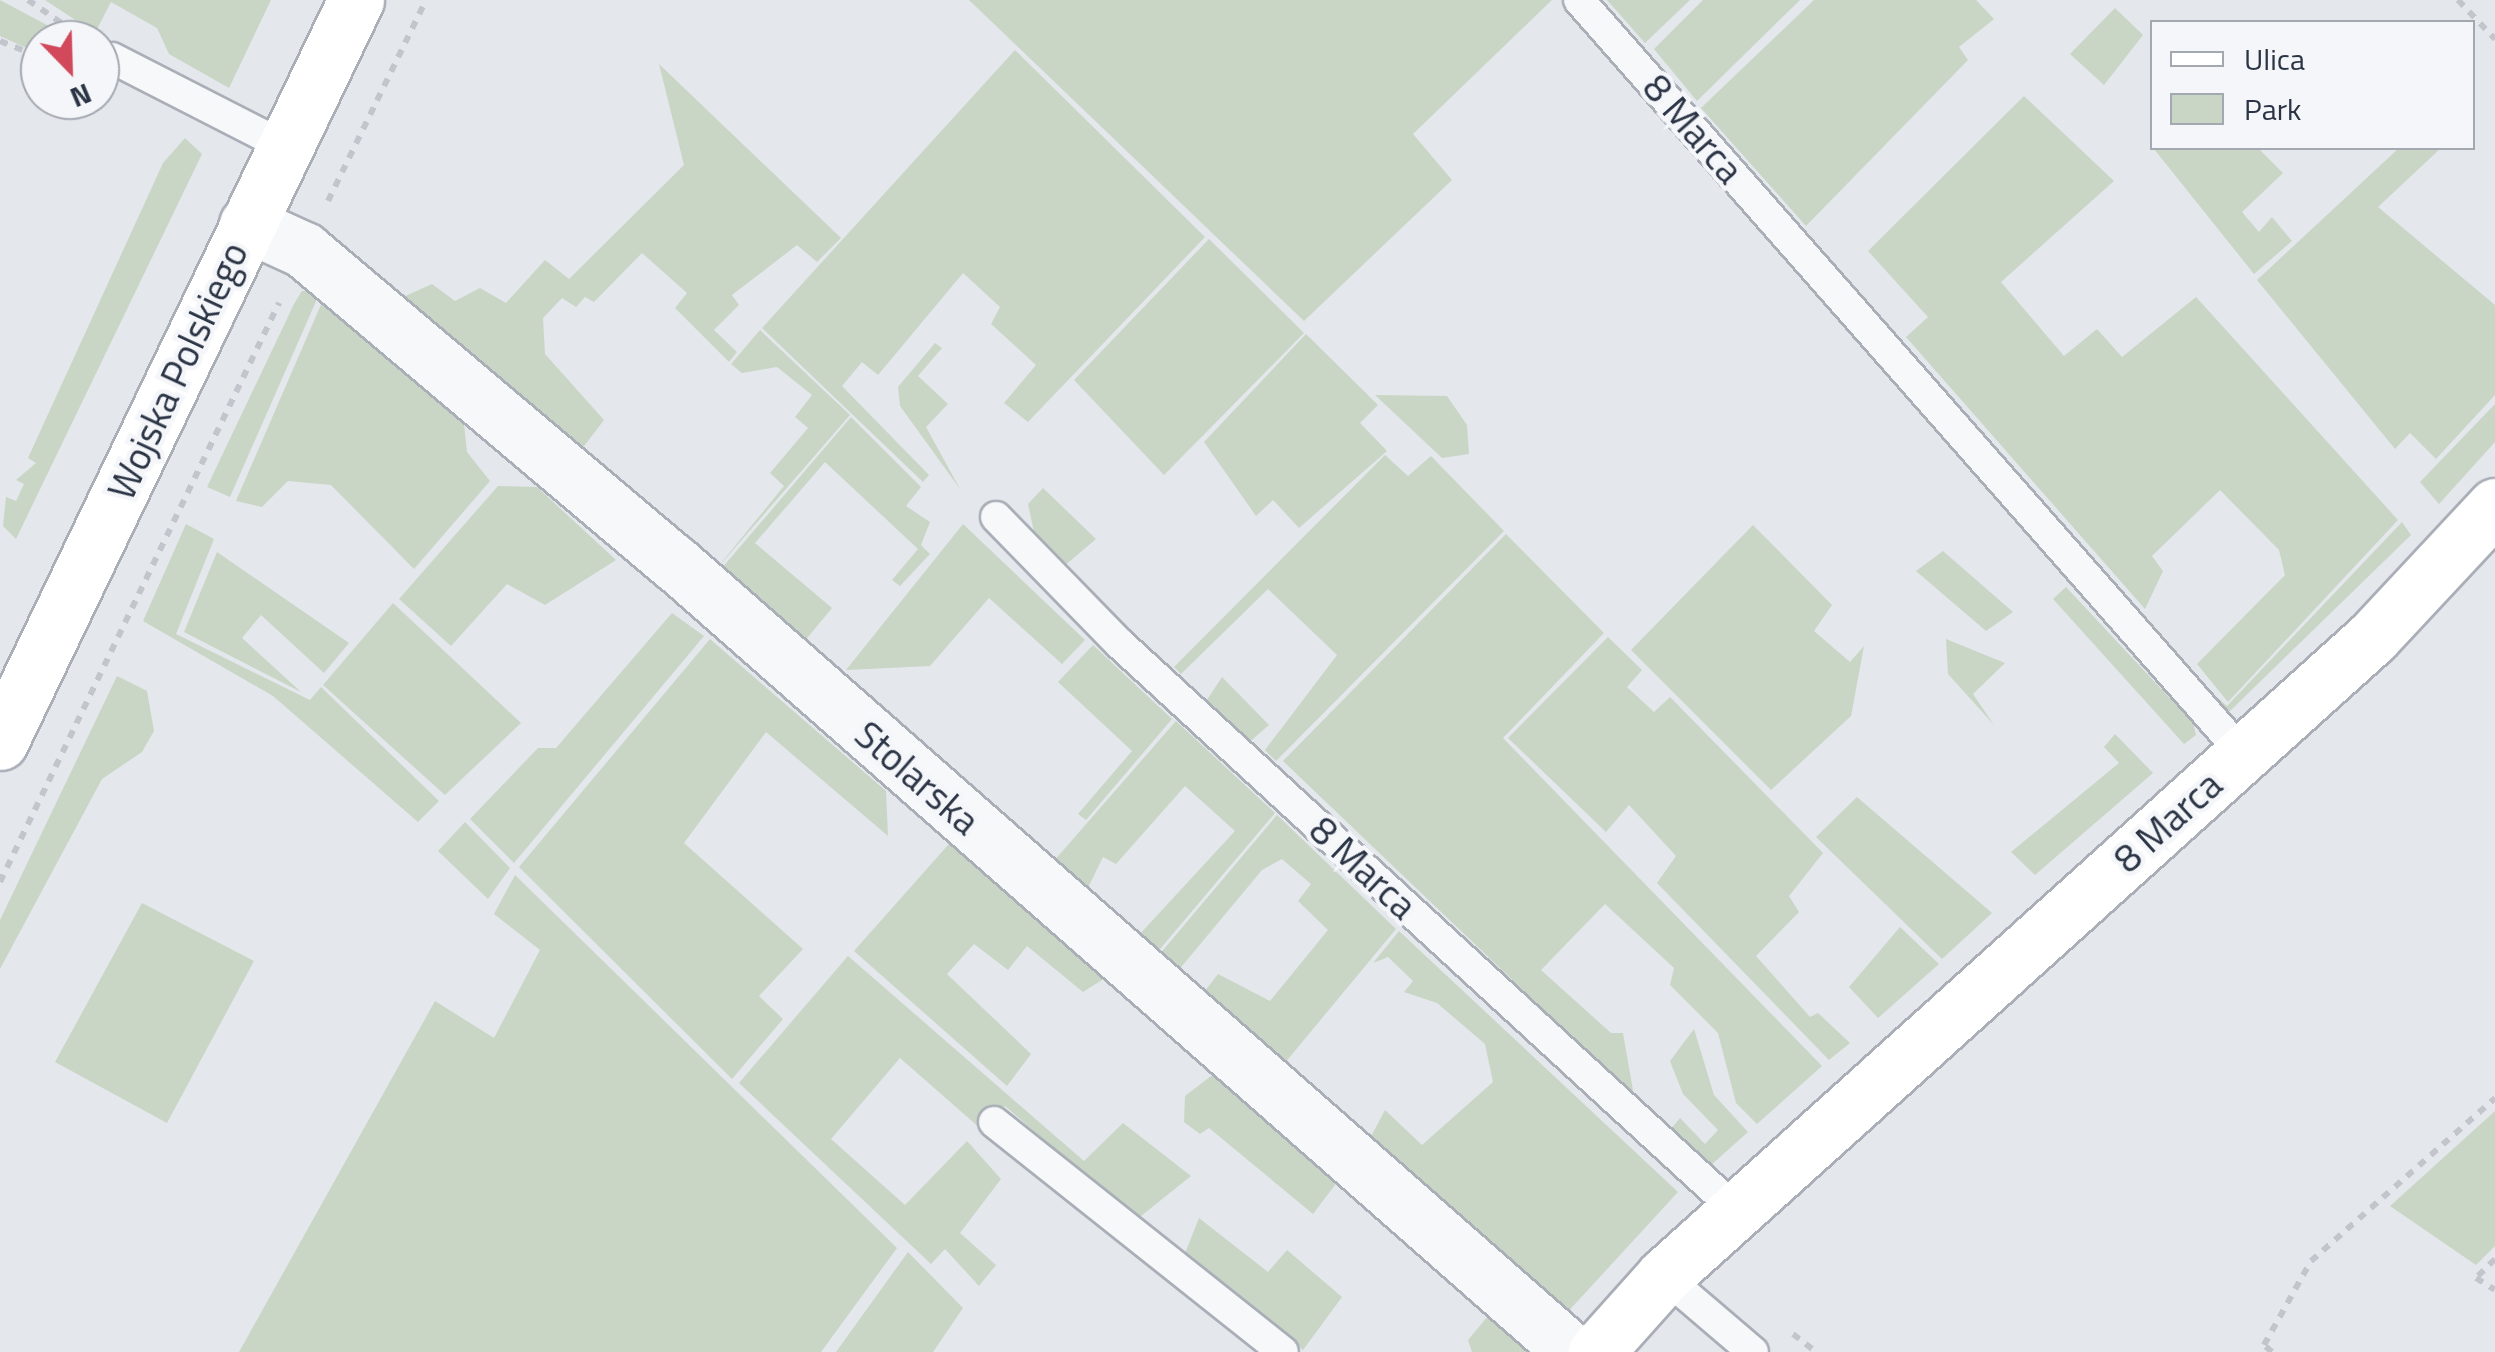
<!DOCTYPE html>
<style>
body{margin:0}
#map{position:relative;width:2495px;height:1352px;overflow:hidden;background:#e4e7ec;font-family:"Titillium Web",sans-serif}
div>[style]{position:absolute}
.green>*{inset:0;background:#c9d6c5}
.path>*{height:6px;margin-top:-3px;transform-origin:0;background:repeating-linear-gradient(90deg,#c2c5cb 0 8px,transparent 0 16px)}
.roads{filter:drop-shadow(2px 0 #a9aeb7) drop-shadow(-2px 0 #a9aeb7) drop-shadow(0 2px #a9aeb7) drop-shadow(0 -2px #a9aeb7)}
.lane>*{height:30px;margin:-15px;padding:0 15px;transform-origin:15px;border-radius:15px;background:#f7f8fa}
.street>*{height:55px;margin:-27.5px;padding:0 27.5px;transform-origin:27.5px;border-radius:27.5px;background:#f7f8fa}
.secondary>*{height:55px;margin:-27.5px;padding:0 27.5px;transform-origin:27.5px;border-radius:27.5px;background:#fff}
span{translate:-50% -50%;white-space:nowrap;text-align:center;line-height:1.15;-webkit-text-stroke:9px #f4f6f9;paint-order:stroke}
.street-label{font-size:38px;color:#2b3445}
.legend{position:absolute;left:2150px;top:20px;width:325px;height:130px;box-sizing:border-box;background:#f4f6f9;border:2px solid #a4a8b1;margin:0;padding:12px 18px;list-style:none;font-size:30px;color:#2b3445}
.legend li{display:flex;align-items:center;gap:20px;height:50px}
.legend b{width:50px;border:2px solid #a4a8b1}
.north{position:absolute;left:20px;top:20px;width:100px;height:100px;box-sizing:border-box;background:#f4f6f9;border:2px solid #a4a8b1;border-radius:50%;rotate:157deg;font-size:28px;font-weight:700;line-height:40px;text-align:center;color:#2b3445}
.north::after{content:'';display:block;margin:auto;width:35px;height:45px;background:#d1495b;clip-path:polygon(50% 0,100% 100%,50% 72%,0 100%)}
</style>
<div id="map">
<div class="green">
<i style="clip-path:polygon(0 0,58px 31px,40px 40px,40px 54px,0 36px)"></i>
<i style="clip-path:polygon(45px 0,271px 0,229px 88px,169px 54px,157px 28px,111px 2px,95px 33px)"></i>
<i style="clip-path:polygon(969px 0,1552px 0,1413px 134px,1452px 180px,1304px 321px)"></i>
<i style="clip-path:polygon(1607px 0,1690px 0,1645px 43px)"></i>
<i style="clip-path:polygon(1703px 0,1800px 0,1697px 101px,1654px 49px)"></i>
<i style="clip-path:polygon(1814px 0,1976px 0,1994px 19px,1959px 47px,1968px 60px,1806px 226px,1701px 108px)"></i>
<i style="clip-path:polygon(2115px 8px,2143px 35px,2104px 85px,2070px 54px)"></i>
<i style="clip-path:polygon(1015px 50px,1205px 237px,1028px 422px,1004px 403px,1036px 365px,991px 324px,1000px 307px,963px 273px,878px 375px,862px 362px,842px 386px,929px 475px,923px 482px,762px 328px)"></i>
<i style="clip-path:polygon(659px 64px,841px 238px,817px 262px,797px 245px,732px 295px,739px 305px,714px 330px,737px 352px,729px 362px,675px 308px,687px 293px,642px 253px,594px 302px,585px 297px,576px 307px,562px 298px,543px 318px,545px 354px,604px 420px,578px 454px,399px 299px,432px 284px,455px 301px,480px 288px,506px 303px,545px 260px,569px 279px,684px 165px)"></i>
<i style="clip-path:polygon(2024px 96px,2114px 181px,2001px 282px,2064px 356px,2097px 329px,2122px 357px,2196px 297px,2398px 520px,2228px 702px,2197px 664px,2285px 575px,2279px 550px,2220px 490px,2152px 556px,2163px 571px,2145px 609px,1906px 337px,1928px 317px,1868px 251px)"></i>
<i style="clip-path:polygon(185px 138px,202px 154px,16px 539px,3px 526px,6px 497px,16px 501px,24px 484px,16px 480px,36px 463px,28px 458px,163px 163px)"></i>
<i style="clip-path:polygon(2258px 148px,2283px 173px,2242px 212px,2259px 232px,2272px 217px,2292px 241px,2254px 274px,2154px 149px)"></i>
<i style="clip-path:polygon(2399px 148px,2441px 148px,2378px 207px,2495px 305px,2495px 395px,2436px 459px,2410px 433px,2395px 449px,2257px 280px)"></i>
<i style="clip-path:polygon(1209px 239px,1304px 333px,1164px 475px,1074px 380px)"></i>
<i style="clip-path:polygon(321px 290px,230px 497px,207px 487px,294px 304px,302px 291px)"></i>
<i style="clip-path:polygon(323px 300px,464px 424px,467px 452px,490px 481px,414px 569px,331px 485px,288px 481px,262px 507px,236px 501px)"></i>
<i style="clip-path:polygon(760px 330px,850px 415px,713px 573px,784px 486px,770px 473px,808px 428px,795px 417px,812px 395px,777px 367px,742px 373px,731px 364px)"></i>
<i style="clip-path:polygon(1306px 334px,1378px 405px,1360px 423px,1387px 451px,1299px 528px,1273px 500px,1256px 516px,1204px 442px)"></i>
<i style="clip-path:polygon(935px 343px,942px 348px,918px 376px,948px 404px,926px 427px,960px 489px,900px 406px,898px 387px)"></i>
<i style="clip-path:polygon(1375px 395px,1447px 396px,1467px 425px,1469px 454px,1442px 458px)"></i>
<i style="clip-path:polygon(2495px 404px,2495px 442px,2439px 504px,2420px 482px)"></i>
<i style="clip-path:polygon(851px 417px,921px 487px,906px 506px,930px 522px,921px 545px,930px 554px,900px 586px,892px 580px,918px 549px,825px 462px,755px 543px,832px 608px,803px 643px,716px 575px)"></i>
<i style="clip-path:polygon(1385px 455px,1408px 476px,1431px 456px,1504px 531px,1276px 761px,1265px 750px,1337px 655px,1268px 589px,1181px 674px,1174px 667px)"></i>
<i style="clip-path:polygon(498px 486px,537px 487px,616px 560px,545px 605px,507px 584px,451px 646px,399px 599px)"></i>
<i style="clip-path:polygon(1043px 488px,1096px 539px,1063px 567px,1036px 541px,1028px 504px)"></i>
<i style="clip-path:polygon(2402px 522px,2411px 535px,2229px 712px,2188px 672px,2227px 706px)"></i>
<i style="clip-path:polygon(186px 524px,214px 539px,176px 634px,310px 700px,321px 687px,439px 801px,418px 822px,273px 696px,143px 621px)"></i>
<i style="clip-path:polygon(963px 524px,1085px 640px,1062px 664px,989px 598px,930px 666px,846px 670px)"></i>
<i style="clip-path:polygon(1753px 525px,1832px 605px,1814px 631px,1850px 662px,1864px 646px,1851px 716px,1771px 790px,1631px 650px)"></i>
<i style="clip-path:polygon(1506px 534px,1604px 633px,1503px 738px,1822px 1066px,1757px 1124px,1736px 1103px,1718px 1033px,1670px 985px,1674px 968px,1605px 904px,1541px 970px,1611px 1033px,1623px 1033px,1634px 1096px,1283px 761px)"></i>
<i style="clip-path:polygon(1943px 551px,2013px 612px,1986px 631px,1916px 571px)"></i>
<i style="clip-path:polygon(217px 552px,349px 643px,324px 673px,261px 615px,242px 638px,301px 692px,184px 632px)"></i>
<i style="clip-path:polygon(2066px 587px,2193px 723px,2196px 735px,2184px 744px,2053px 599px)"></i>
<i style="clip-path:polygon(393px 603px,521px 723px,445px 795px,323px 685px)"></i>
<i style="clip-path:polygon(672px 613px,704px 636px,514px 863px,470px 819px,538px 748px,556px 748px)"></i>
<i style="clip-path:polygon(1608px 637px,1642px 670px,1627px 687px,1654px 712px,1670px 697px,1823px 853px,1789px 896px,1799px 912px,1756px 956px,1810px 1017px,1818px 1013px,1850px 1043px,1829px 1060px,1657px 883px,1676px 856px,1629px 805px,1606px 832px,1508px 738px)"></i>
<i style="clip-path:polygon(710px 639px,886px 791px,888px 836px,766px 732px,684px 843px,803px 949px,759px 996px,783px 1019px,732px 1079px,519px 867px)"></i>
<i style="clip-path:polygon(1946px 639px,2005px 663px,1973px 694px,1994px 725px,1948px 674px)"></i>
<i style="clip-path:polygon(1093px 645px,1172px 719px,1086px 820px,1078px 814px,1132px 751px,1058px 682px)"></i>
<i style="clip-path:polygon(117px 676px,147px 691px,154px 731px,142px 752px,102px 779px,0 969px,0 920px)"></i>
<i style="clip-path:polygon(1222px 677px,1269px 725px,1246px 745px,1203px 706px)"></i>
<i style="clip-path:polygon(1176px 721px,1275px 813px,1160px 949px,1139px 935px,1235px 831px,1185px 786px,1116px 864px,1103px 857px,1082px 900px,1046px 870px)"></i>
<i style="clip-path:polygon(2115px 734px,2153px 773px,2035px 875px,2011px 852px,2119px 763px,2104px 747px)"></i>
<i style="clip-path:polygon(1857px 797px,1992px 913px,1942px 959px,1816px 837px)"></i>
<i style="clip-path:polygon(1277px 815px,1396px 929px,1279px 1070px,1198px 1000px,1218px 974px,1270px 1001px,1328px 930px,1298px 901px,1311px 884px,1282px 859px,1262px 870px,1172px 978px,1153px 962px)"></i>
<i style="clip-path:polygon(465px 822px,510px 868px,488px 899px,438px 851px)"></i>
<i style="clip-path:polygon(956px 836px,1113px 973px,1083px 992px,1027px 946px,1008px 970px,974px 944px,947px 974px,1031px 1054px,1007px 1086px,854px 951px)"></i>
<i style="clip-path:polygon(515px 875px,897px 1248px,821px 1352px,239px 1352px,435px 1001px,494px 1038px,540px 950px,494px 914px)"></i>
<i style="clip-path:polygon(142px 903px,254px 961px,167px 1123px,55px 1062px)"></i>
<i style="clip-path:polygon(1900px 927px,1939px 964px,1878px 1018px,1849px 987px)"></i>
<i style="clip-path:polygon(1399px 931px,1678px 1192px,1564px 1316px,1369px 1140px,1385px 1110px,1422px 1145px,1493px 1082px,1485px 1044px,1437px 1003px,1404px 992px,1413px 981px,1388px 957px,1373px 963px)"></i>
<i style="clip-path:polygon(848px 956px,1084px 1161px,1123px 1123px,1191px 1176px,1136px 1220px,1005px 1106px,981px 1129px,900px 1058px,831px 1139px,905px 1205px,967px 1141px,1001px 1179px,960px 1233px,996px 1265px,979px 1286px,945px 1249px,931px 1264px,739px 1083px)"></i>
<i style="clip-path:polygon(1694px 1029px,1714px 1095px,1748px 1132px,1710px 1166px,1670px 1130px,1680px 1118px,1705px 1144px,1718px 1130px,1683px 1094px,1670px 1061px)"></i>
<i style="clip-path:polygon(1219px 1070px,1338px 1181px,1313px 1214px,1209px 1128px,1200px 1134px,1184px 1122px,1185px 1096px)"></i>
<i style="clip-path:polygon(2495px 1111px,2495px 1246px,2476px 1265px,2390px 1206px)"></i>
<i style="clip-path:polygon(1199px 1218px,1268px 1272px,1287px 1250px,1342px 1297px,1303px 1350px,1184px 1256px)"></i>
<i style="clip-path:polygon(908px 1252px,963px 1308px,933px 1352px,836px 1352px)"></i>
<i style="clip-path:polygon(1488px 1316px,1533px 1352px,1472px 1352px,1468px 1340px)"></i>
</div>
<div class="path">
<i style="left:28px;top:0;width:58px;rotate:34.5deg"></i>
<i style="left:2458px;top:0;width:54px;rotate:46.5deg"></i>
<i style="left:0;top:41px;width:43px;rotate:21.8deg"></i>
<i style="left:328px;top:201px;width:224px;rotate:-64deg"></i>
<i style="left:0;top:882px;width:643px;rotate:-64.27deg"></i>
<i style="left:2495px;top:1259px;width:27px;rotate:135deg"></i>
<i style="left:2476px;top:1278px;width:22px;rotate:32deg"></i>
<i style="left:1793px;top:1334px;width:29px;rotate:38deg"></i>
<i style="left:2272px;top:1352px;width:11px;rotate:-139deg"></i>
<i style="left:2264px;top:1345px;width:96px;rotate:-60.8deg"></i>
<i style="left:2311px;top:1261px;width:246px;rotate:-41.5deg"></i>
</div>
<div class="roads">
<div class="lane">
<i style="left:1579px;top:0;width:1005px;rotate:48.63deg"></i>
<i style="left:112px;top:58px;width:195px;rotate:27.1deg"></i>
<i style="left:996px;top:517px;width:177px;rotate:45.7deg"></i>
<i style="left:1120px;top:644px;width:838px;rotate:42.58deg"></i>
<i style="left:994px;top:1122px;width:369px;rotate:38.5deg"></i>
<i style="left:1664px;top:1276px;width:117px;rotate:40.5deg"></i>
</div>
<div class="street">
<i style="left:247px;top:224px;width:63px;rotate:24.5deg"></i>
<i style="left:304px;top:250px;width:485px;rotate:40.2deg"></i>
<i style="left:675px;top:563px;width:1195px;rotate:41.33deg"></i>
</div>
<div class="secondary">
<i style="left:0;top:742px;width:823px;rotate:-64.37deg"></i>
<i style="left:1596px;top:1352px;width:102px;rotate:-48.2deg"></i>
<i style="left:1664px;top:1276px;width:954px;rotate:-42.03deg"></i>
<i style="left:2373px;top:637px;width:179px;rotate:-47deg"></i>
</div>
</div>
<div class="street-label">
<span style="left:1693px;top:129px;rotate:49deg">8 Marca</span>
<span style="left:178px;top:371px;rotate:-65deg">Wojska Polskiego</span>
<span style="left:917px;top:778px;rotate:41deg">Stolarska</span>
<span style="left:2168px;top:822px;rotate:-42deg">8 Marca</span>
<span style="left:1363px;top:868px;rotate:43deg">8 Marca</span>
</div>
<ul class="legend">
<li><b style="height:12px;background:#fff"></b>Ulica</li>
<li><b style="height:28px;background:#c9d6c5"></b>Park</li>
</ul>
<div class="north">N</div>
</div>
